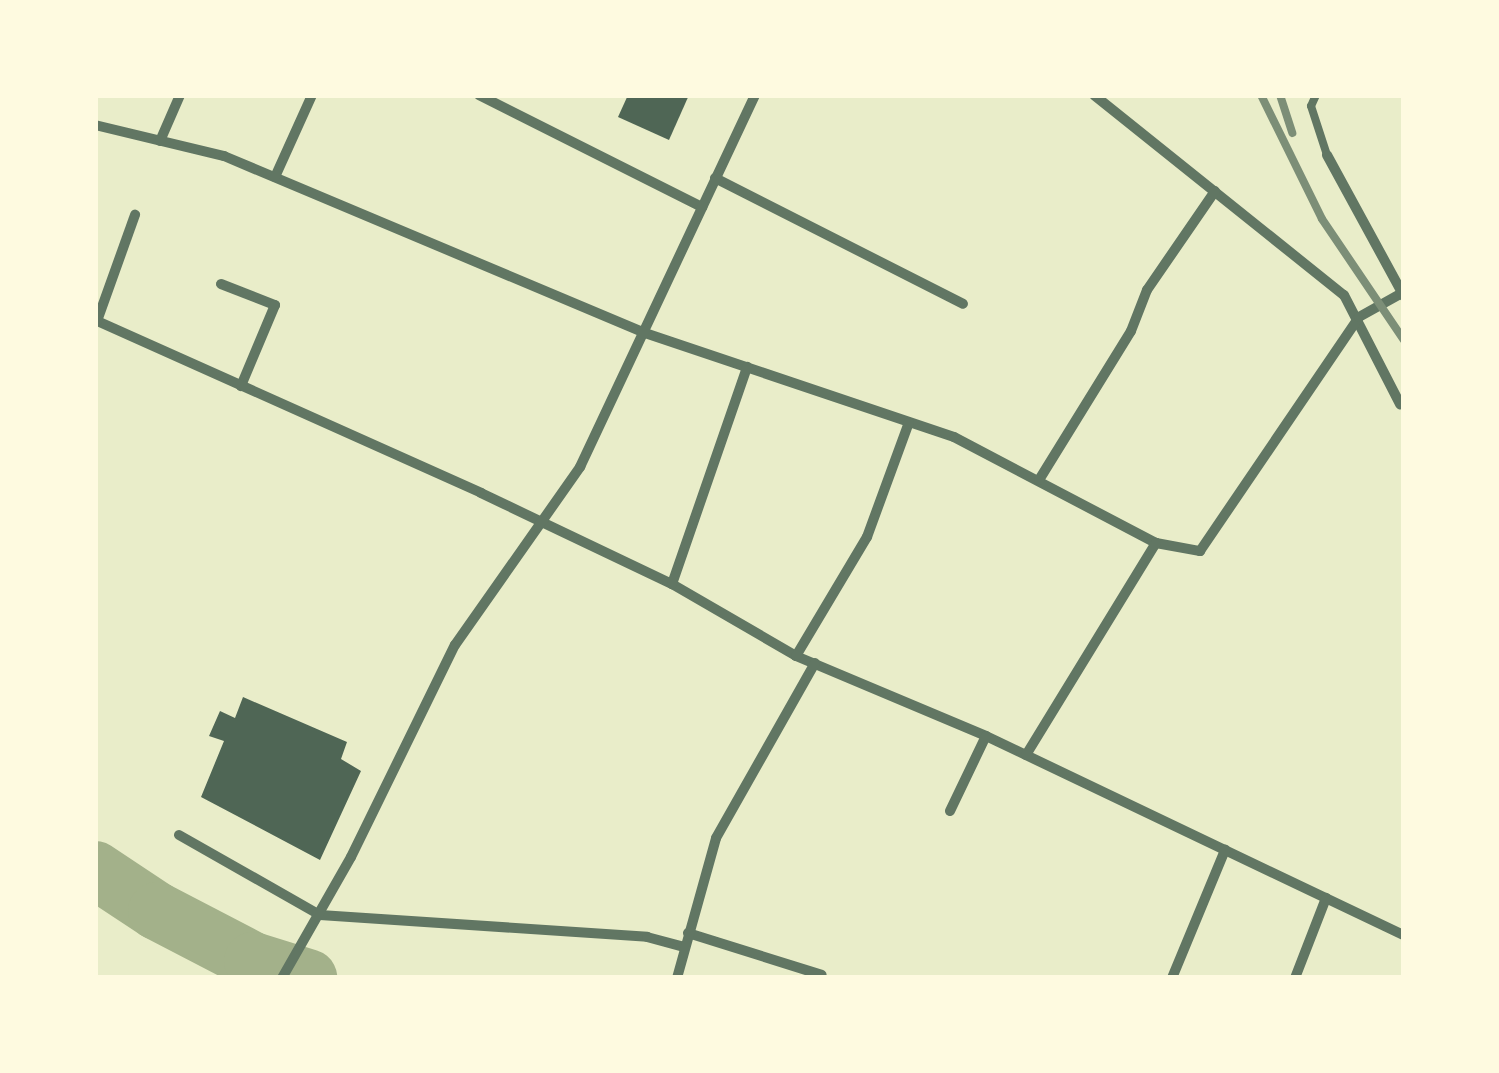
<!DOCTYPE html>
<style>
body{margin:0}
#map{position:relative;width:1499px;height:1073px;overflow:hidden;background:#e9edc9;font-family:"Nunito Sans",sans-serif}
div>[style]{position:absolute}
.river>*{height:58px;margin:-29px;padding:0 29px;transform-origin:29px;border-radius:29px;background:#a3b18a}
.building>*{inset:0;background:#4f6655}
.service>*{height:8px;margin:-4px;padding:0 4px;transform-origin:4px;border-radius:4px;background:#617663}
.minor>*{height:10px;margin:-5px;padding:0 5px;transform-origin:5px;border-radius:5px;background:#617663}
.rail>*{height:8px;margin:-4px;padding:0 4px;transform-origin:4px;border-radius:4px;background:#7c8e77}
span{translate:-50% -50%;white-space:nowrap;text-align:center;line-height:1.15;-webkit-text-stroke:8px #fefae0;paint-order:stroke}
.frame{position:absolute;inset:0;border:98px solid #fefae0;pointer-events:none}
</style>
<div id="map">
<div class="river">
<i style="left:95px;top:870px;width:74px;rotate:33.5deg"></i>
<i style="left:157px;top:911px;width:108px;rotate:27.5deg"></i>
<i style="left:253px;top:961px;width:58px;rotate:17.2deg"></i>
</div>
<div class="building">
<i style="clip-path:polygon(628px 95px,689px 95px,669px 140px,618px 117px)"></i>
<i style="clip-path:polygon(243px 697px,347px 742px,341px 759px,361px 771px,320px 860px,201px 797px,224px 741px,209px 736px,220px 711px,235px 718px)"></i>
</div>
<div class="service">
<i style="left:1316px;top:95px;width:12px;rotate:114deg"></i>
<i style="left:1311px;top:106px;width:52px;rotate:71.9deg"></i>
</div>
<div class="minor">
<i style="left:479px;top:95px;width:250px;rotate:26.7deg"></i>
<i style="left:1094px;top:95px;width:320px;rotate:38.7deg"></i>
<i style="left:1344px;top:295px;width:123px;rotate:62.8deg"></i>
<i style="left:95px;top:125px;width:133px;rotate:13.5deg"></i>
<i style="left:224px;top:156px;width:457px;rotate:22.8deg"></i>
<i style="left:645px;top:333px;width:326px;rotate:18.6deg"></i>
<i style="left:954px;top:437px;width:228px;rotate:27.7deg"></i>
<i style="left:1156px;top:543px;width:45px;rotate:10.3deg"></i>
<i style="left:1200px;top:551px;width:283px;rotate:-55.8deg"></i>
<i style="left:1359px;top:317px;width:49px;rotate:-29.2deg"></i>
<i style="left:160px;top:141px;width:50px;rotate:-66.5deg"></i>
<i style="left:1327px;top:155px;width:161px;rotate:61.4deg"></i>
<i style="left:275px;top:177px;width:90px;rotate:-65.7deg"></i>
<i style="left:715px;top:178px;width:278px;rotate:26.9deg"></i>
<i style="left:221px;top:284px;width:58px;rotate:21.3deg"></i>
<i style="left:275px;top:305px;width:88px;rotate:112.8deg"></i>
<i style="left:95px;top:320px;width:423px;rotate:24.1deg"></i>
<i style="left:481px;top:493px;width:212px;rotate:25.5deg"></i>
<i style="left:672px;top:584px;width:143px;rotate:30.1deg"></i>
<i style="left:796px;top:656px;width:206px;rotate:22.8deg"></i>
<i style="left:986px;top:736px;width:463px;rotate:25.5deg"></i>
<i style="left:97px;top:321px;width:113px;rotate:-70.3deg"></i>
<i style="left:1039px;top:480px;width:175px;rotate:-58.3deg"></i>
<i style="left:1131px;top:331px;width:44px;rotate:-68.7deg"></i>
<i style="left:1147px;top:290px;width:120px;rotate:-55.5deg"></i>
<i style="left:672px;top:584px;width:230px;rotate:-70.9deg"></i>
<i style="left:796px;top:656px;width:139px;rotate:-59.2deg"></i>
<i style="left:867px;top:537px;width:122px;rotate:-69.9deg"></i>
<i style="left:1026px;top:755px;width:249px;rotate:-58.5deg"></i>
<i style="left:950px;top:811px;width:83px;rotate:-64.4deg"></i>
<i style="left:179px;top:835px;width:162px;rotate:29.6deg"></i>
<i style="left:320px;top:915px;width:328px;rotate:3.8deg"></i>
<i style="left:647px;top:937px;width:39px;rotate:15deg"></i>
<i style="left:688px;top:933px;width:140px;rotate:17.4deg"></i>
<i style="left:282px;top:978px;width:139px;rotate:-60.3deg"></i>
<i style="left:351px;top:857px;width:236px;rotate:-63.9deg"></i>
<i style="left:455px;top:645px;width:218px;rotate:-54.9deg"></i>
<i style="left:580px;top:467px;width:411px;rotate:-64.8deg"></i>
<i style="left:677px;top:978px;width:145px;rotate:-74.4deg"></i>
<i style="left:716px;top:838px;width:201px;rotate:-60.5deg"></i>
<i style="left:1172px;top:978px;width:139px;rotate:-67.5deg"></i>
<i style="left:1295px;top:978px;width:86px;rotate:-68.8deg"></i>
</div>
<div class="rail">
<i style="left:1261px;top:95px;width:138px;rotate:63.8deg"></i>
<i style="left:1322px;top:219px;width:146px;rotate:55.9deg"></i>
<i style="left:1280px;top:95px;width:40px;rotate:72deg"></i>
</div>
<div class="frame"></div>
</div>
